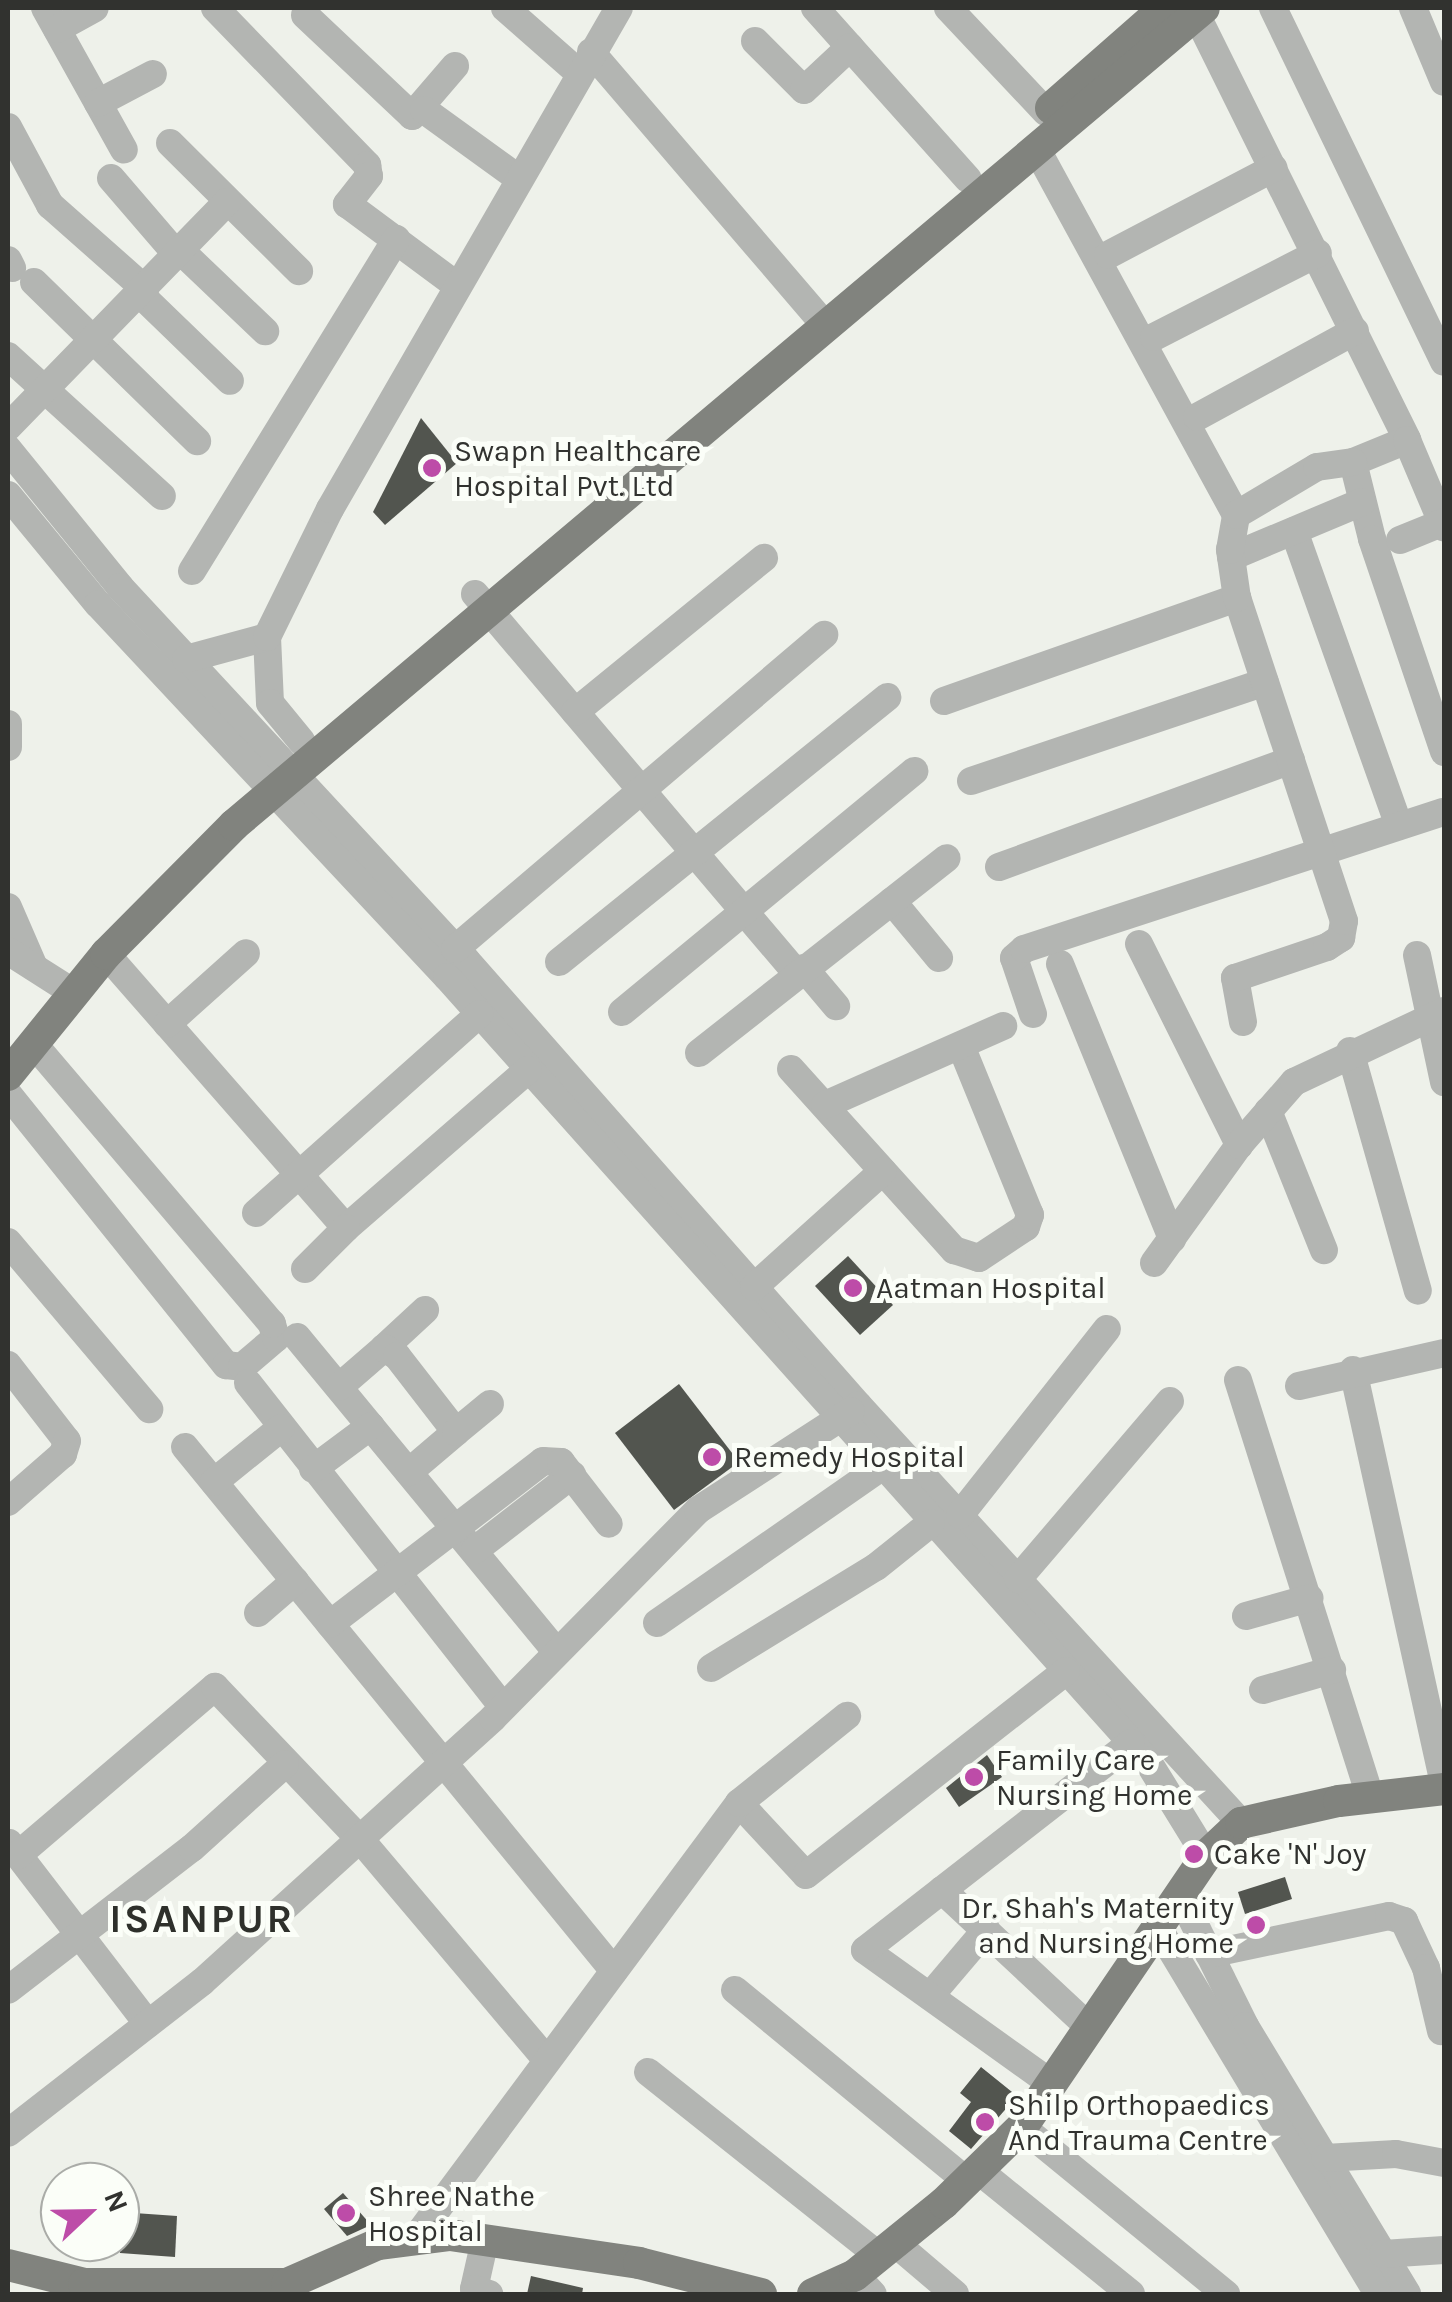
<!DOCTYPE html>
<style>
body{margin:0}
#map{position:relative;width:1452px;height:2302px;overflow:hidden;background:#eef1ea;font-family:Karla,sans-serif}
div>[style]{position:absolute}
.building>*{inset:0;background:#52554f}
.minor>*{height:28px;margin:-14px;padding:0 14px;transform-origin:14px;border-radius:14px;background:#b3b5b2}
.major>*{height:32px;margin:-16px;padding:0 16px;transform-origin:16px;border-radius:16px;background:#81837e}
.dots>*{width:28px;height:28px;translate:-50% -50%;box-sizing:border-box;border:5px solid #fbfef8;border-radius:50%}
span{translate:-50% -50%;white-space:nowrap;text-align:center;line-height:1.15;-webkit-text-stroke:10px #fbfef8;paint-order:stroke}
.poi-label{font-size:30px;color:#31322f}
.left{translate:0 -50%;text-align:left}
.right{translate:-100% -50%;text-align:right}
.district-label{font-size:40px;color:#2e302b;font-weight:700;letter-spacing:2.5px}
.frame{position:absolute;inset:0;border:10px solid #31322f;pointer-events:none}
.north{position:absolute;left:40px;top:2162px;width:100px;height:100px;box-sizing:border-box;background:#fbfef8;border:2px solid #aaaca8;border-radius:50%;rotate:68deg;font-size:28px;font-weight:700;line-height:40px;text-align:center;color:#31322f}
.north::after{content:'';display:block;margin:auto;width:35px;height:45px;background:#bd4ca8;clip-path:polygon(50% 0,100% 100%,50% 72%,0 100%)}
</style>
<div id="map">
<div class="building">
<i style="clip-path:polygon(421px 418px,457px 463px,385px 525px,373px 512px)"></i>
<i style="clip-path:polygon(848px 1256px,893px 1305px,860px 1335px,815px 1286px)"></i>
<i style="clip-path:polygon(679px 1384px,739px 1462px,674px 1510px,615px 1433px)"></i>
<i style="clip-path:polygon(987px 1755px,1002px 1777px,959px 1807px,946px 1788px)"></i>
<i style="clip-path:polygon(1285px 1877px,1292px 1899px,1245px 1914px,1238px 1892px)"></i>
<i style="clip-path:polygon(981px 2067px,1017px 2096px,971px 2149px,949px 2131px,971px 2102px,960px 2093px)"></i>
<i style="clip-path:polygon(343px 2193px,371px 2225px,347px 2236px,324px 2209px)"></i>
<i style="clip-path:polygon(120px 2212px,177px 2216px,175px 2257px,120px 2253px)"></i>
<i style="clip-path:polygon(531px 2276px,583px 2288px,582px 2294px,527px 2294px)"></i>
</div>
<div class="minor">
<i style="left:45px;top:8px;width:162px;rotate:60.9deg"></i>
<i style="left:215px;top:8px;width:219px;rotate:45.9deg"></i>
<i style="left:367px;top:165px;width:11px;rotate:80deg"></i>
<i style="left:369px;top:176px;width:36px;rotate:128deg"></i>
<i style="left:347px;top:204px;width:136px;rotate:36.6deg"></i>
<i style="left:505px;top:8px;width:98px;rotate:41.3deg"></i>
<i style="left:815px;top:8px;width:229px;rotate:48.2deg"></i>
<i style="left:948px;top:8px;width:143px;rotate:46.7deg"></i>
<i style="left:1193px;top:8px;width:482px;rotate:63.6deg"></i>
<i style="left:1407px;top:440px;width:58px;rotate:157.8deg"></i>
<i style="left:1353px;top:462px;width:79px;rotate:76.1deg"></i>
<i style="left:1372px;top:539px;width:225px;rotate:71.3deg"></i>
<i style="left:1273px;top:8px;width:393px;rotate:64.2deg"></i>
<i style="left:1413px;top:8px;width:80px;rotate:67.3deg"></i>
<i style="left:305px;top:15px;width:147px;rotate:43.3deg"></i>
<i style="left:412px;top:116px;width:66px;rotate:-49.3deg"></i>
<i style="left:57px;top:29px;width:43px;rotate:-28.9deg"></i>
<i style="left:755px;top:41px;width:69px;rotate:45deg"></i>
<i style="left:804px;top:90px;width:63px;rotate:-43.1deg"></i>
<i style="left:591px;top:52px;width:360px;rotate:49.4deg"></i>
<i style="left:98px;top:103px;width:62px;rotate:-27.8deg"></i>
<i style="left:424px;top:110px;width:116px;rotate:35.9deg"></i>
<i style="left:8px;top:127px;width:89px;rotate:61.7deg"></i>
<i style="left:50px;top:205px;width:127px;rotate:41.5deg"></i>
<i style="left:170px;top:143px;width:182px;rotate:44.8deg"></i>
<i style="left:1036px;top:148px;width:418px;rotate:61.4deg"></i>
<i style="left:111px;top:178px;width:103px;rotate:49.3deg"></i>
<i style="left:182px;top:252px;width:115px;rotate:43.6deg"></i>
<i style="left:1108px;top:255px;width:187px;rotate:-27.7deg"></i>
<i style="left:8px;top:260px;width:9px;rotate:63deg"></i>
<i style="left:34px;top:282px;width:228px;rotate:44.3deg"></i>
<i style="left:140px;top:294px;width:125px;rotate:44deg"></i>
<i style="left:1154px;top:337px;width:184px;rotate:-27.1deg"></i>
<i style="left:8px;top:356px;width:208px;rotate:42.3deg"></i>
<i style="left:1197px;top:417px;width:180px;rotate:-28.6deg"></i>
<i style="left:8px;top:427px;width:314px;rotate:-45.8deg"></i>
<i style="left:1407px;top:440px;width:95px;rotate:67deg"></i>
<i style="left:8px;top:449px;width:178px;rotate:50.9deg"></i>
<i style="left:120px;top:587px;width:509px;rotate:47.15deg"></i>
<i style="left:466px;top:960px;width:593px;rotate:48.62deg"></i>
<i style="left:858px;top:1405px;width:567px;rotate:47.5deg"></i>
<i style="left:8px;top:495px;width:141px;rotate:50.5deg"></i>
<i style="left:98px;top:604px;width:511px;rotate:46.9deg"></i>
<i style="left:447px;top:977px;width:1050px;rotate:48.2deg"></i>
<i style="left:1147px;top:1760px;width:113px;rotate:58.4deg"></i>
<i style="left:1294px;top:531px;width:313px;rotate:70.4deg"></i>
<i style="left:1400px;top:540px;width:48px;rotate:-22.2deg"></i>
<i style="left:1231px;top:557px;width:142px;rotate:-22.8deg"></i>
<i style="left:192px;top:571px;width:390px;rotate:-58.4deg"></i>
<i style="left:475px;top:594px;width:497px;rotate:49.7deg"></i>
<i style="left:267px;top:637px;width:66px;rotate:87.4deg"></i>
<i style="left:270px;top:703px;width:50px;rotate:50.6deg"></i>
<i style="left:186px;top:659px;width:84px;rotate:-15.2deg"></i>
<i style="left:267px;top:637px;width:143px;rotate:-63.8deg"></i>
<i style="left:330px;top:509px;width:578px;rotate:-60.02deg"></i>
<i style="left:944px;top:701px;width:311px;rotate:-19.4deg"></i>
<i style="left:575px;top:712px;width:244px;rotate:-39.2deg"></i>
<i style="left:8px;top:724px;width:23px;rotate:90deg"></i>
<i style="left:971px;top:781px;width:310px;rotate:-18.6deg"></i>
<i style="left:999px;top:867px;width:311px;rotate:-20.1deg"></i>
<i style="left:892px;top:901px;width:74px;rotate:50.5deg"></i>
<i style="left:8px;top:907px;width:65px;rotate:66.6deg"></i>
<i style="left:1139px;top:944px;width:225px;rotate:63.5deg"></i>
<i style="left:455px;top:949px;width:485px;rotate:-40.4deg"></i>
<i style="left:8px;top:951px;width:78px;rotate:32.5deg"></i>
<i style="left:106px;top:954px;width:364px;rotate:48.8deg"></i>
<i style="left:346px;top:1228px;width:241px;rotate:-41deg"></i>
<i style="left:1417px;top:955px;width:130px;rotate:78deg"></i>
<i style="left:559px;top:962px;width:422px;rotate:-38.9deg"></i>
<i style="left:1060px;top:964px;width:297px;rotate:67.8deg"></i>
<i style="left:804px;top:968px;width:50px;rotate:49.9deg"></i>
<i style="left:622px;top:1012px;width:379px;rotate:-39.5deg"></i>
<i style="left:1033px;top:1014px;width:59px;rotate:-108.7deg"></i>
<i style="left:1014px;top:958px;width:13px;rotate:-42deg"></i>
<i style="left:1024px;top:949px;width:442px;rotate:-18.1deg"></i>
<i style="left:1243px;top:1022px;width:45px;rotate:-100.3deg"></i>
<i style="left:1235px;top:978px;width:97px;rotate:-18.6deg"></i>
<i style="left:1327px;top:947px;width:17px;rotate:-33deg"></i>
<i style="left:1341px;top:938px;width:17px;rotate:-80deg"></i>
<i style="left:1344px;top:921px;width:340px;rotate:-108.3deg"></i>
<i style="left:1237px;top:598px;width:49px;rotate:-98.3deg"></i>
<i style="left:1230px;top:550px;width:36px;rotate:-80deg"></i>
<i style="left:1236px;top:515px;width:94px;rotate:-30.7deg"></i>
<i style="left:1317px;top:467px;width:36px;rotate:-8deg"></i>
<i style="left:167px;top:1024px;width:106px;rotate:-41.9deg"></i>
<i style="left:1350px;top:1051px;width:249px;rotate:74.2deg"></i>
<i style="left:699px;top:1053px;width:315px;rotate:-38.2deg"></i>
<i style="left:791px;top:1069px;width:244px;rotate:48deg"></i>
<i style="left:954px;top:1250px;width:26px;rotate:18deg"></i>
<i style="left:979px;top:1258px;width:56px;rotate:-33.4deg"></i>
<i style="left:1026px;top:1227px;width:13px;rotate:-72deg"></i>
<i style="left:1030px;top:1215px;width:183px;rotate:-112.2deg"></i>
<i style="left:8px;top:1094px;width:348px;rotate:51.2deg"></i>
<i style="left:226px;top:1365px;width:16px;rotate:7deg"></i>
<i style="left:242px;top:1367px;width:45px;rotate:-40.5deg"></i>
<i style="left:276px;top:1338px;width:15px;rotate:-106deg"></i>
<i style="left:272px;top:1324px;width:369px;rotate:-130.4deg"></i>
<i style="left:825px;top:1105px;width:195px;rotate:-23.9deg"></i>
<i style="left:1268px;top:1111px;width:150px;rotate:68.1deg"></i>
<i style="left:256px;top:1213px;width:299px;rotate:-41.7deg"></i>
<i style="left:8px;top:1242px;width:219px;rotate:49.8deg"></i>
<i style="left:1154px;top:1263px;width:145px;rotate:-54.2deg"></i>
<i style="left:1239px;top:1145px;width:84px;rotate:-48.9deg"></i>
<i style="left:1294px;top:1082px;width:166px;rotate:-25.3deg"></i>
<i style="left:305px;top:1269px;width:58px;rotate:-45deg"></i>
<i style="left:754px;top:1287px;width:173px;rotate:-42deg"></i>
<i style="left:297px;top:1337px;width:408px;rotate:50.5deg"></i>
<i style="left:384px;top:1348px;width:56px;rotate:-42.8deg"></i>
<i style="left:8px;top:1365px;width:96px;rotate:52.2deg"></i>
<i style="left:67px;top:1441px;width:14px;rotate:107deg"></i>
<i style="left:63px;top:1454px;width:73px;rotate:138.9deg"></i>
<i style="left:1353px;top:1370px;width:424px;rotate:77.6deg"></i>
<i style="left:1238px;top:1380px;width:437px;rotate:72.4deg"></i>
<i style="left:248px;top:1383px;width:412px;rotate:51.8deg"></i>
<i style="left:1299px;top:1386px;width:149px;rotate:-12.8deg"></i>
<i style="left:339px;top:1387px;width:60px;rotate:-40.9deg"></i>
<i style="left:384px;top:1348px;width:15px;rotate:32deg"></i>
<i style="left:397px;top:1356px;width:96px;rotate:52.2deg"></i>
<i style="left:456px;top:1432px;width:62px;rotate:139.6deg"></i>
<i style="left:456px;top:1432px;width:44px;rotate:-39.5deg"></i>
<i style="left:185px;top:1447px;width:677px;rotate:50.69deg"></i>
<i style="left:313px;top:1469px;width:72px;rotate:-36.6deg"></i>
<i style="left:214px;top:1482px;width:86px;rotate:-38.9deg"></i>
<i style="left:960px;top:1515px;width:237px;rotate:-51.7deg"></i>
<i style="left:475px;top:1550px;width:123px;rotate:-37.7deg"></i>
<i style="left:1018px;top:1579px;width:234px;rotate:-49.5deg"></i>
<i style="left:258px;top:1613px;width:49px;rotate:-40.9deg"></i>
<i style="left:1246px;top:1616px;width:66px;rotate:-15.7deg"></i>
<i style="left:657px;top:1623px;width:275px;rotate:-34.8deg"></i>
<i style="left:330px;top:1624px;width:268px;rotate:-37.4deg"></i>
<i style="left:543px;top:1461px;width:18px;rotate:3deg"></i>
<i style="left:561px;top:1462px;width:78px;rotate:52.3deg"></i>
<i style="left:711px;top:1668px;width:193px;rotate:-31.5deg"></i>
<i style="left:876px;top:1567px;width:70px;rotate:-38.7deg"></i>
<i style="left:1263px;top:1690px;width:72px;rotate:-16.2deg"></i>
<i style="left:739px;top:1803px;width:98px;rotate:47.1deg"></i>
<i style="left:806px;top:1875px;width:330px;rotate:-38.1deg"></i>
<i style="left:9px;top:1843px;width:228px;rotate:52.5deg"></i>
<i style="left:18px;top:1855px;width:259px;rotate:-40.5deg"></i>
<i style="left:215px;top:1687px;width:210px;rotate:46.4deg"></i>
<i style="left:360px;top:1839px;width:289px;rotate:49.8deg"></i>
<i style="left:942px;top:1890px;width:202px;rotate:43deg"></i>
<i style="left:1182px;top:1899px;width:142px;rotate:63.6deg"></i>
<i style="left:1245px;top:2026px;width:313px;rotate:58.8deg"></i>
<i style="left:1160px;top:1931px;width:423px;rotate:59deg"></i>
<i style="left:1209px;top:1954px;width:184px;rotate:-11.9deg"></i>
<i style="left:1389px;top:1916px;width:16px;rotate:18deg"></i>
<i style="left:1404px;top:1921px;width:52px;rotate:64.9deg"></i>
<i style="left:1426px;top:1968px;width:65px;rotate:76.6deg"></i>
<i style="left:8px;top:1990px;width:232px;rotate:-37.7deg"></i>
<i style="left:192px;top:1848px;width:125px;rotate:-42.1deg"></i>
<i style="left:735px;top:1990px;width:301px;rotate:39.5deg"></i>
<i style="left:930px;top:1996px;width:87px;rotate:-49.7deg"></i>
<i style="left:648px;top:2072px;width:295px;rotate:38.5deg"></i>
<i style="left:1052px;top:2084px;width:230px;rotate:-144.4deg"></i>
<i style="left:865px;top:1950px;width:337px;rotate:-37.9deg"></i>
<i style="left:1022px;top:2127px;width:264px;rotate:39.3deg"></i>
<i style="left:8px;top:2133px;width:246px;rotate:-37.9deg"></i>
<i style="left:202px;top:1982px;width:393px;rotate:-42.2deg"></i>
<i style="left:493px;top:1718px;width:292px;rotate:-45.4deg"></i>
<i style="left:698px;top:1510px;width:182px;rotate:-32.9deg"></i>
<i style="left:1325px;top:2158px;width:71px;rotate:-3.2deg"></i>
<i style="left:1396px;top:2154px;width:49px;rotate:10.6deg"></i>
<i style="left:978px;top:2170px;width:197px;rotate:39deg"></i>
<i style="left:415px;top:2239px;width:543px;rotate:-53.38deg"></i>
<i style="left:739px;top:1803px;width:139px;rotate:-38.9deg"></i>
<i style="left:485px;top:2240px;width:50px;rotate:102.7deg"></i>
<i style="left:474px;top:2289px;width:16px;rotate:18deg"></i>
<i style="left:895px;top:2243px;width:79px;rotate:40.4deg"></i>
<i style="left:1383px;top:2254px;width:61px;rotate:-3.8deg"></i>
<i style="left:855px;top:2275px;width:26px;rotate:47deg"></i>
</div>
<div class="major">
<i style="left:1051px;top:108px;width:152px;rotate:-41.3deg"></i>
<i style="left:8px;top:1075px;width:156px;rotate:-51deg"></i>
<i style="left:106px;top:954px;width:182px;rotate:-45.2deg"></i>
<i style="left:234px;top:825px;width:1268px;rotate:-40.11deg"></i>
<i style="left:8px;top:2265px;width:78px;rotate:14deg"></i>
<i style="left:84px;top:2284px;width:203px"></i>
<i style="left:287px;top:2284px;width:99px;rotate:-23.7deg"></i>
<i style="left:378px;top:2244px;width:73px;rotate:-7.1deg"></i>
<i style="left:450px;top:2235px;width:191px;rotate:8.4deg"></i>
<i style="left:639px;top:2263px;width:126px;rotate:14.3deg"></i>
<i style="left:813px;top:2294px;width:46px;rotate:-24.3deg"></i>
<i style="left:855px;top:2275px;width:114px;rotate:-39deg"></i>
<i style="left:944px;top:2203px;width:109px;rotate:-44.3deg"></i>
<i style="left:1022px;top:2127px;width:328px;rotate:-55.8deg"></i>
<i style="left:1206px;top:1856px;width:48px;rotate:-43.3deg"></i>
<i style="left:1241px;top:1823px;width:100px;rotate:-12.7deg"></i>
<i style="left:1339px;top:1801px;width:106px;rotate:-6.5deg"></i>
</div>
<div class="dots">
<i style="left:432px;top:468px;background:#bd4ca8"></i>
<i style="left:853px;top:1288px;background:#bd4ca8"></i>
<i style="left:712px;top:1457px;background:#bd4ca8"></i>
<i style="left:974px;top:1777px;background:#bd4ca8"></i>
<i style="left:1194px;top:1854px;background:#bd4ca8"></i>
<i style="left:1256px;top:1925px;background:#bd4ca8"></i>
<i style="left:985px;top:2122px;background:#bd4ca8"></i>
<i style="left:346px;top:2213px;background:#bd4ca8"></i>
</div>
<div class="poi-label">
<span class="left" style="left:454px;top:468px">Swapn Healthcare<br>Hospital Pvt. Ltd</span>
<span class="left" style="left:876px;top:1288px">Aatman Hospital</span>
<span class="left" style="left:734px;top:1457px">Remedy Hospital</span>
<span class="left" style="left:996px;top:1777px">Family Care<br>Nursing Home</span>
<span class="left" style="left:1214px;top:1854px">Cake 'N' Joy</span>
<span class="right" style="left:1234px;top:1925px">Dr. Shah's Maternity<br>and Nursing Home</span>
<span class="left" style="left:1008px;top:2122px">Shilp Orthopaedics<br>And Trauma Centre</span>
<span class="left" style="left:368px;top:2213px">Shree Nathe<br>Hospital</span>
</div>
<div class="district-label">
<span style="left:202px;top:1919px">ISANPUR</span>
</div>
<div class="frame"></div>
<div class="north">N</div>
</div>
